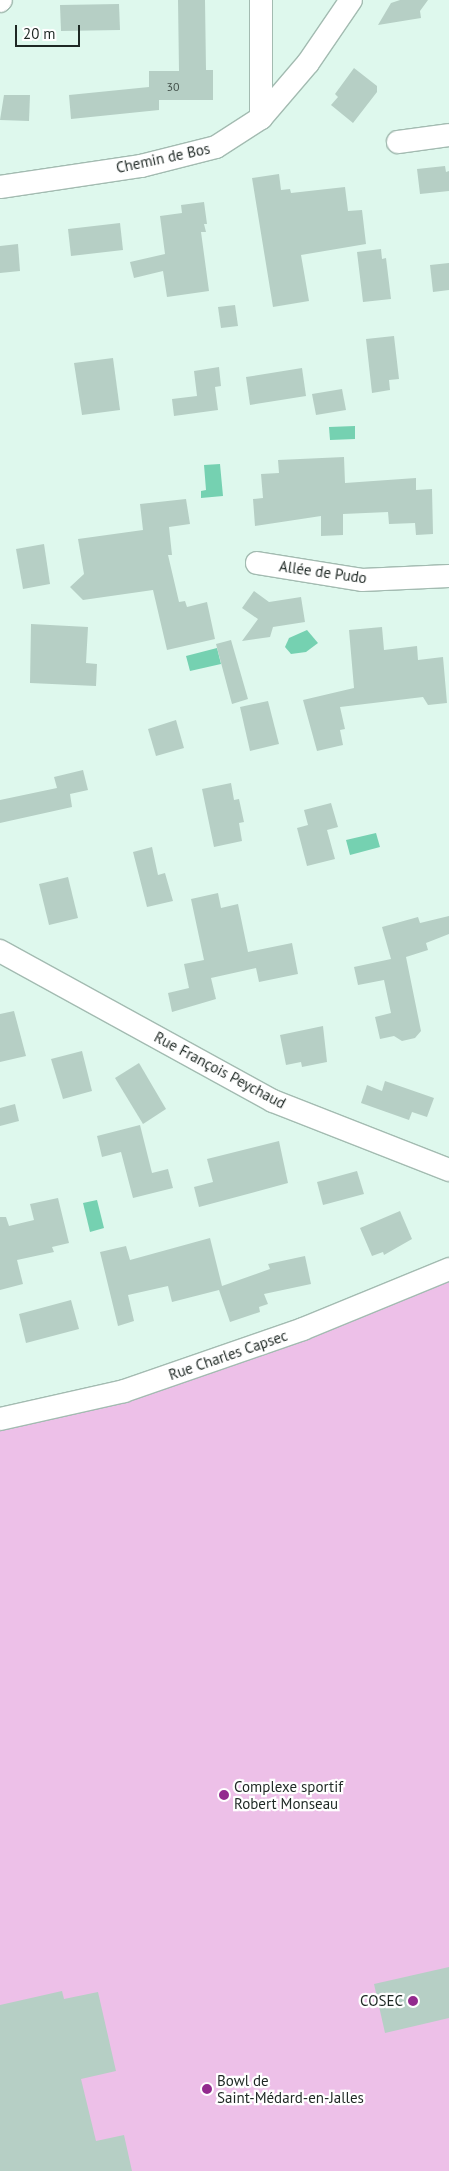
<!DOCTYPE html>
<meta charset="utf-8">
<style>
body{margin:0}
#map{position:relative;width:449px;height:2171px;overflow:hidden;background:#def8ed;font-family:"PT Sans",sans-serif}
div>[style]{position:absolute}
.green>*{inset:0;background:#edc0e8}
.water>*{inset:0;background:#75d1b1}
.building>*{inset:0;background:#b6cfc5}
.roads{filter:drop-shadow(1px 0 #a3bbb1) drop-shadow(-1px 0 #a3bbb1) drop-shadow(0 1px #a3bbb1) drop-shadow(0 -1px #a3bbb1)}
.minor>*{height:22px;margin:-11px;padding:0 11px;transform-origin:11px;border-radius:11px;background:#fff}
.dots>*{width:14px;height:14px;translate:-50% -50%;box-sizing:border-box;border:2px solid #fff;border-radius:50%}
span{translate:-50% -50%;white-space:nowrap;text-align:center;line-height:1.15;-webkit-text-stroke:4.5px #fff;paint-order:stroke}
.number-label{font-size:12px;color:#44524c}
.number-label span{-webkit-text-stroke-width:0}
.street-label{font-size:15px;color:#1e2824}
.poi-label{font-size:15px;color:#1e2824}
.left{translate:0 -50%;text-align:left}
.right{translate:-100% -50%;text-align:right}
.scale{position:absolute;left:15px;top:25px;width:65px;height:22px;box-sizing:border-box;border:2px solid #1e2824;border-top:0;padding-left:6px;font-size:15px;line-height:18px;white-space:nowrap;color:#1e2824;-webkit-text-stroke:4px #fff;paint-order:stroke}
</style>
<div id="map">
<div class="green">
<i style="clip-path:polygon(449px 1269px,449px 2171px,0 2171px,0 1419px,124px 1391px)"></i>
</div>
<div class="water">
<i style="clip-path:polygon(355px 426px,355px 439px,330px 440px,329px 427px)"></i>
<i style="clip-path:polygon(220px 464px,223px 496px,201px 498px,201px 491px,206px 490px,204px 465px)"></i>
<i style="clip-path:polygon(307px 630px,318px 643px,306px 652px,291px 654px,285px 647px,289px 638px)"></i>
<i style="clip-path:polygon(217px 648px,221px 664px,190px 671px,186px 656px)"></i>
<i style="clip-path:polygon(376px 833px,380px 847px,350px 855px,346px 840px)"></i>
<i style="clip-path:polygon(97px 1200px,104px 1228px,90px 1232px,83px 1203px)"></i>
</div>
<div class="building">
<i style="clip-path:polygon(178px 0,205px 0,206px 70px,213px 70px,213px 100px,159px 100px,159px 110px,71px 119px,69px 95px,149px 87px,149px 71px,179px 71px)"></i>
<i style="clip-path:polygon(400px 0,428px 0,420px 11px,421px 18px,378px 25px,391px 3px)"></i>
<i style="clip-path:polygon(119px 4px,120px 30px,61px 31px,60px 5px)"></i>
<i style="clip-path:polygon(354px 68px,377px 86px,377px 92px,353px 123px,331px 105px,338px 97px,335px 94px)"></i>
<i style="clip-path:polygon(4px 95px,30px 95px,29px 121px,0 120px)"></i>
<i style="clip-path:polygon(445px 166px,446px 172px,449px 171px,449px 191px,420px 194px,417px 169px)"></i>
<i style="clip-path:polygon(279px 174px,281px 190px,290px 189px,291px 193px,345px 187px,348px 211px,362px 210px,366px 244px,301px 255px,309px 301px,273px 307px,252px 178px)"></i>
<i style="clip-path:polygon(204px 202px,207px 224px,204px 224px,206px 232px,201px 232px,209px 291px,167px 297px,163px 271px,134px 278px,130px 262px,165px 254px,160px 216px,182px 213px,181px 205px)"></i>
<i style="clip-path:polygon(120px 223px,123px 250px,71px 256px,68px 229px)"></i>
<i style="clip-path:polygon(18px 244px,20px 271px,0 273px,0 246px)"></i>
<i style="clip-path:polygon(381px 249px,382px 259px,386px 258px,391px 299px,363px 302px,357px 252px)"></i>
<i style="clip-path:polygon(449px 263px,449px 290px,433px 292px,430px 265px)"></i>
<i style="clip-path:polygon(235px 305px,238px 326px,221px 328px,218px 307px)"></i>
<i style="clip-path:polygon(394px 336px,399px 379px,389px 380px,390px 390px,372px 393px,366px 339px)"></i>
<i style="clip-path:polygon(113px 358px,120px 410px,82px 415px,74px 363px)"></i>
<i style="clip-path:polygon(219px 367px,221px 386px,215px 387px,218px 410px,174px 416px,172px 399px,197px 396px,194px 371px)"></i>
<i style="clip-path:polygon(302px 368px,306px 396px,250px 405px,246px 377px)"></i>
<i style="clip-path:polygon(342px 389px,346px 410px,316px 415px,312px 394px)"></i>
<i style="clip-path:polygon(344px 457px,345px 483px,416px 478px,416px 490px,432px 489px,433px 534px,416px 535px,415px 523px,389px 524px,388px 512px,343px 514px,343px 535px,321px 536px,321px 516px,255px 526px,253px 499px,263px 498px,261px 474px,279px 473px,278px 460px)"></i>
<i style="clip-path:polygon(186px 499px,190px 524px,169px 527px,172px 555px,168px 555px,179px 602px,185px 601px,187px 607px,207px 602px,215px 639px,167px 650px,153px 590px,83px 600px,70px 587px,84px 574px,78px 539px,143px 530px,140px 504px)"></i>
<i style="clip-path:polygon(44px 544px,50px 584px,23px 589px,16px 549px)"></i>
<i style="clip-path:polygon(254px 591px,269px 602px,301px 597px,305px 622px,273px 627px,270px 637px,242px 641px,258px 619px,242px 608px)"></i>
<i style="clip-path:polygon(31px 624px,88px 627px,86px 663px,97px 664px,96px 686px,30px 683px)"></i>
<i style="clip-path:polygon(382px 627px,384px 650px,417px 646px,418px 660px,443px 657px,447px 703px,428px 705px,423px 697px,340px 707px,345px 729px,340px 730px,343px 745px,317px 751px,303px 700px,354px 688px,349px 630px)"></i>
<i style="clip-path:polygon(231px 640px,248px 699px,232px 704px,216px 644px)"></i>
<i style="clip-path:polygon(268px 701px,279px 744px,250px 751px,240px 707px)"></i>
<i style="clip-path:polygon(176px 720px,184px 748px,156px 756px,148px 729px)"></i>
<i style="clip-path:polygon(83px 770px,88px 790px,70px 794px,72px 807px,0 823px,0 800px,57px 788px,54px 777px)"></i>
<i style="clip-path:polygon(231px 783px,234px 800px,239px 799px,244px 822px,239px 823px,242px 841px,214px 847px,202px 789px)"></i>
<i style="clip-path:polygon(331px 803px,338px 827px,327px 830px,335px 859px,307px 866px,297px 828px,308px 825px,304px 810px)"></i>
<i style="clip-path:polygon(152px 847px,158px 875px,165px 873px,173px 901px,147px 907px,133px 852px)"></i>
<i style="clip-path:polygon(68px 877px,78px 918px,49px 925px,39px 884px)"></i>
<i style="clip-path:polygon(218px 893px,221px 908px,238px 904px,248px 952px,292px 943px,298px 974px,259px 982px,256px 968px,211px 978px,216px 999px,172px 1012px,168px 993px,189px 988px,184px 964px,204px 960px,191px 899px)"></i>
<i style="clip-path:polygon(449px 916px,449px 934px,426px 943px,428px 950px,406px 957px,421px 1031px,415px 1038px,402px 1041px,394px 1036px,380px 1039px,375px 1017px,391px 1013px,384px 980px,358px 985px,354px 967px,391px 959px,382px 927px,418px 917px,420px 923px)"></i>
<i style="clip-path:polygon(14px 1011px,26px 1056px,0 1062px,0 1014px)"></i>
<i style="clip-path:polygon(323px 1026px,327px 1062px,302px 1067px,301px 1062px,286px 1065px,280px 1035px)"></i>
<i style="clip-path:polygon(82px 1051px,92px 1091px,63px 1099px,51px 1059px)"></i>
<i style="clip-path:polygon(139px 1063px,166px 1109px,143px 1124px,115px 1078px)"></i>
<i style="clip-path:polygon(385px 1081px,434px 1098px,427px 1117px,412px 1112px,409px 1120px,361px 1103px,367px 1085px,382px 1091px)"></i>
<i style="clip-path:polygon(15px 1104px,19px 1121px,0 1126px,0 1108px)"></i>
<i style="clip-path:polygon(140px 1125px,152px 1173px,168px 1169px,173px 1188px,133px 1198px,121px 1152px,102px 1157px,97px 1136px)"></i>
<i style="clip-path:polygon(279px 1141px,288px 1183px,199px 1207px,194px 1187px,213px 1182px,207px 1159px)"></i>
<i style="clip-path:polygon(357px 1171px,364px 1194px,323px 1205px,317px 1182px)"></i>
<i style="clip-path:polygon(58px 1198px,69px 1243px,52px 1247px,54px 1252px,17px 1260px,23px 1284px,0 1290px,0 1217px,6px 1217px,9px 1226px,34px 1220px,30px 1204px)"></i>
<i style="clip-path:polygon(400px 1211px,412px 1239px,384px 1255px,383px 1252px,372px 1256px,360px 1228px)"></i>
<i style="clip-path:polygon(210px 1238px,222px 1286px,270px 1269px,268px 1264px,305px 1256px,311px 1284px,264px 1294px,268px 1304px,259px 1307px,260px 1312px,230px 1322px,219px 1290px,172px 1302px,168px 1286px,128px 1295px,134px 1321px,118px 1326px,100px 1252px,126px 1246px,130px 1260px)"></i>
<i style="clip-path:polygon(71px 1300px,79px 1329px,26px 1343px,19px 1314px)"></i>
<i style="clip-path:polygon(449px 1967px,449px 2018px,385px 2033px,374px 1984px)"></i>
<i style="clip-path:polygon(62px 1991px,64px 1999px,98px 1992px,116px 2071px,81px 2079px,96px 2141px,124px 2135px,132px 2171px,0 2171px,0 2005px)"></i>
</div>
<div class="roads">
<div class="minor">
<i style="left:0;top:1px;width:1px;rotate:-45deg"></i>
<i style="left:261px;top:118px;width:118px;rotate:-90deg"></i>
<i style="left:398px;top:142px;width:51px;rotate:-7.8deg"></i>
<i style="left:0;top:187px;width:143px;rotate:-8.5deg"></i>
<i style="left:141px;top:166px;width:77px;rotate:-14.2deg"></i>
<i style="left:216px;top:147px;width:54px;rotate:-32.8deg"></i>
<i style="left:261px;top:118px;width:72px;rotate:-49.5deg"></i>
<i style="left:308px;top:63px;width:76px;rotate:-55.7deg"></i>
<i style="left:257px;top:563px;width:106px;rotate:9.2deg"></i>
<i style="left:362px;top:580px;width:87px;rotate:-2.6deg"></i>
<i style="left:0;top:951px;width:311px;rotate:28.8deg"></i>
<i style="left:273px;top:1101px;width:189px;rotate:21.4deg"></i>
<i style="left:0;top:1419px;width:127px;rotate:-12.7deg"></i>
<i style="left:124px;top:1391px;width:189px;rotate:-19.1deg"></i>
<i style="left:303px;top:1329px;width:158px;rotate:-22.3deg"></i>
</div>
</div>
<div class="dots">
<i style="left:224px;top:1795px;background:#932a8e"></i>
<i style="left:413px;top:2001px;background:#932a8e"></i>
<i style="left:207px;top:2089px;background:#932a8e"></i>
</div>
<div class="number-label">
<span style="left:173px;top:87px">30</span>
</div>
<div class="street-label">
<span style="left:163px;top:158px;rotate:-12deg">Chemin de Bos</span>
<span style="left:323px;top:572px;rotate:8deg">Allée de Pudo</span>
<span style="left:220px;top:1070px;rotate:28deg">Rue François Peychaud</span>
<span style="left:228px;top:1355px;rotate:-19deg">Rue Charles Capsec</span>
</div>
<div class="poi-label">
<span class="left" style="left:234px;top:1795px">Complexe sportif<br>Robert Monseau</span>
<span class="right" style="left:403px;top:2001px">COSEC</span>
<span class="left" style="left:217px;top:2089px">Bowl de<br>Saint-Médard-en-Jalles</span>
</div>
<div class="scale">20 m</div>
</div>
